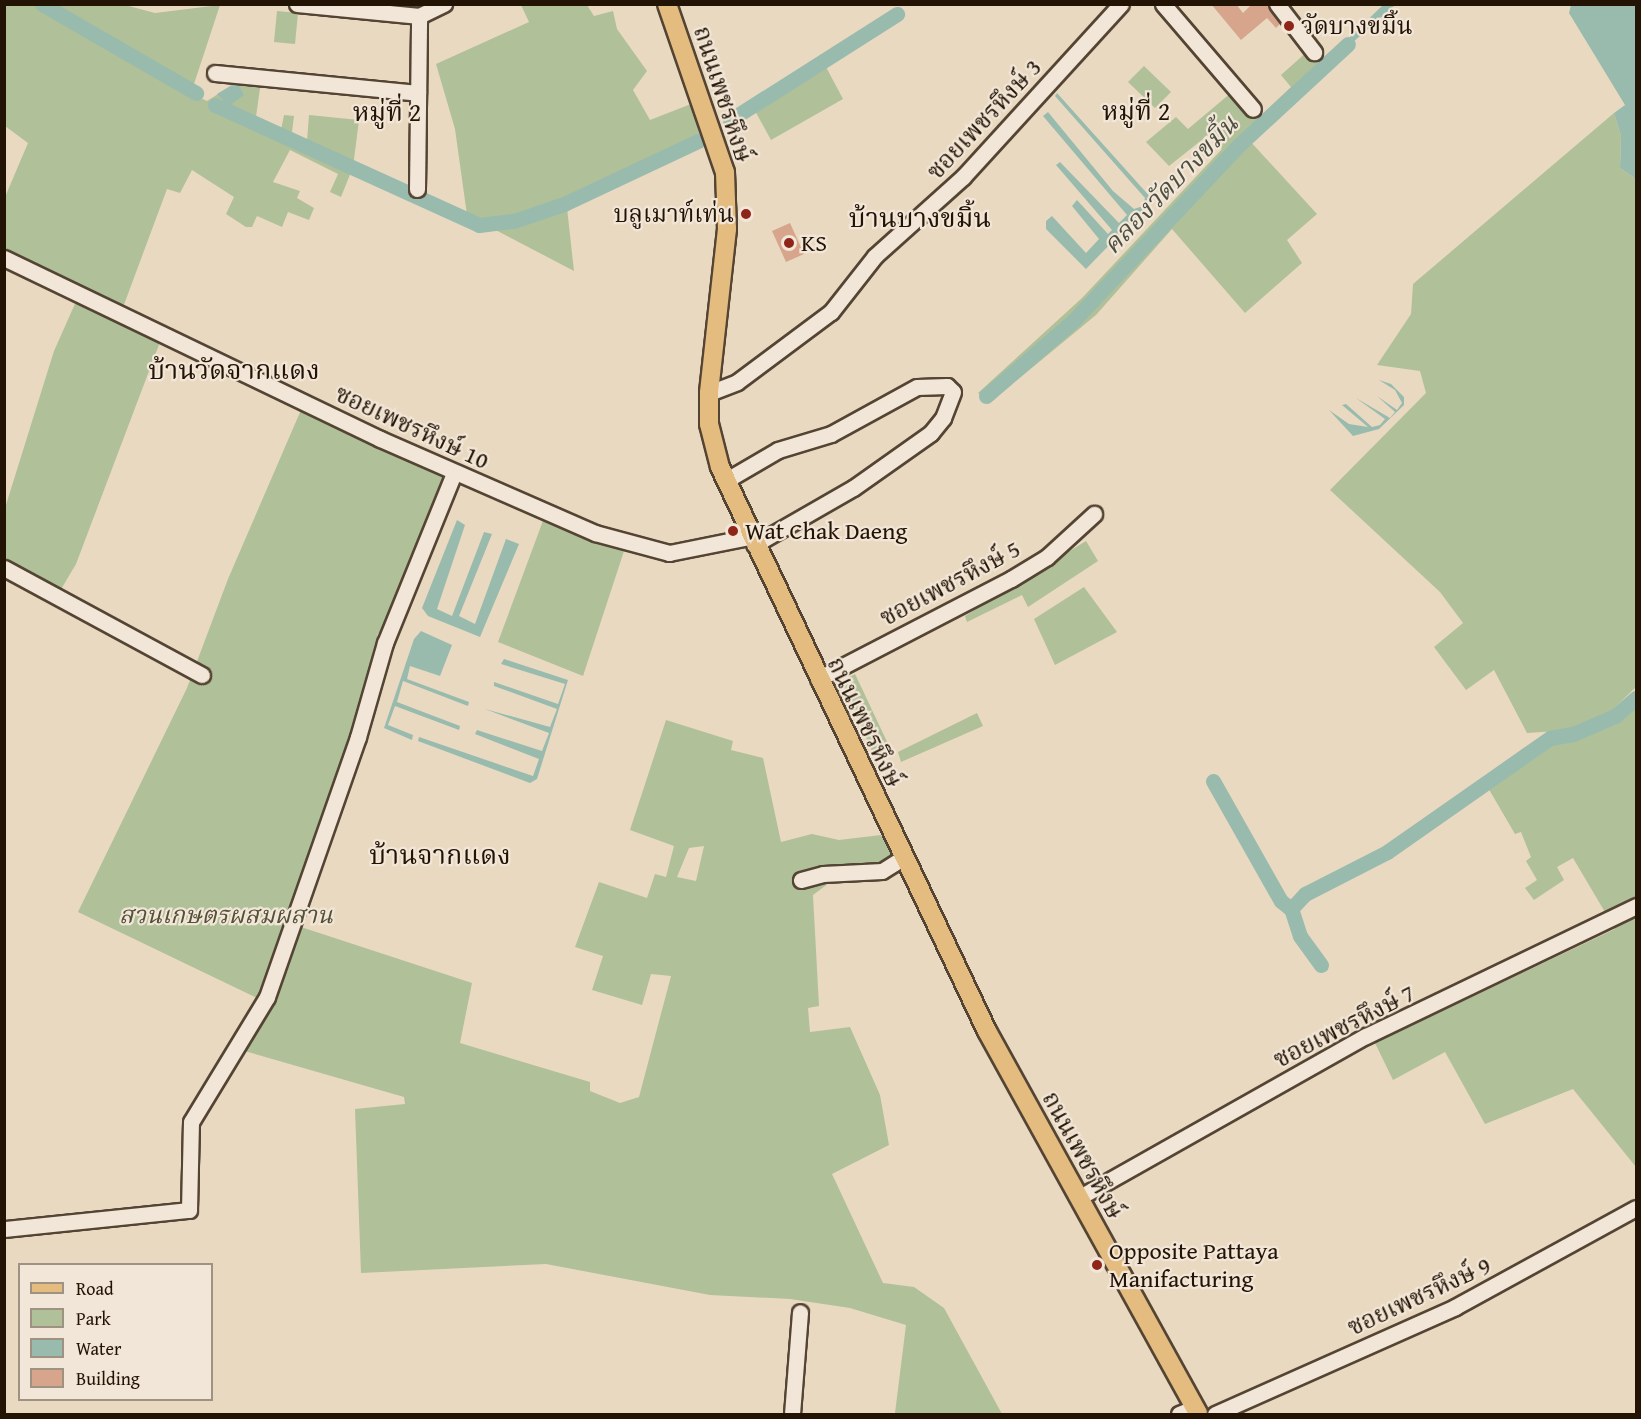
<!DOCTYPE html>
<meta charset="utf-8">
<style>
body{margin:0}
#map{position:relative;width:1641px;height:1419px;overflow:hidden;background:#e9d9c1;font-family:"Gentium Book Plus","Noto Serif Thai",serif}
div>[style]{position:absolute}
.green>*{inset:0;background:#b0c098}
.water>*{inset:0;background:#99bbad}
.canal>*{height:15px;margin:-7.5px;padding:0 7.5px;transform-origin:7.5px;border-radius:7.5px;background:#99bbad}
.building>*{inset:0;background:#d6a58b}
.roads{filter:drop-shadow(2px 0 #544433) drop-shadow(-2px 0 #544433) drop-shadow(0 2px #544433) drop-shadow(0 -2px #544433)}
.minor>*{height:15px;margin:-7.5px;padding:0 7.5px;transform-origin:7.5px;border-radius:7.5px;background:#f1e6d7}
.major>*{height:18px;margin:-9px;padding:0 9px;transform-origin:9px;border-radius:9px;background:#e4bc80}
.dots>*{width:16px;height:16px;translate:-50% -50%;box-sizing:border-box;border:3px solid #f1e6d7;border-radius:50%}
span{translate:-50% -50%;white-space:nowrap;text-align:center;line-height:1.15;-webkit-text-stroke:4.5px #f1e6d7;paint-order:stroke}
.poi-label{font-size:24px;color:#231304}
.left{translate:0 -50%;text-align:left}
.right{translate:-100% -50%;text-align:right}
.street-label{font-size:24px;color:#231304}
.park-label{font-size:24px;color:#545038;font-style:italic}
.neighbourhood-label{font-size:26px;color:#231304}
.water-label{font-size:26px;color:#4c4e3f;font-style:italic}
.quarter-label{font-size:27px;color:#231304}
.frame{position:absolute;inset:0;border:6px solid #231304;pointer-events:none}
.legend{position:absolute;left:18px;top:1263px;width:195px;height:138px;box-sizing:border-box;background:#f1e6d7;border:2px solid #9f9283;margin:0;padding:8px 10px;list-style:none;font-size:18px;color:#231304}
.legend li{display:flex;align-items:center;gap:12px;height:30px}
.legend b{width:30px;border:2px solid #9f9283}
</style>
<div id="map">
<div class="green">
<i style="clip-path:polygon(5px 5px,125px 5px,155px 13px,220px 5px,191px 93px,207px 101px,237px 82px,261px 81px,255px 124px,280px 135px,284px 115px,294px 116px,291px 140px,307px 141px,309px 115px,359px 120px,353px 167px,341px 197px,330px 192px,338px 174px,290px 150px,273px 182px,300px 191px,297px 198px,314px 208px,309px 220px,288px 212px,282px 227px,257px 216px,252px 227px,246px 227px,226px 214px,234px 197px,192px 170px,180px 193px,167px 189px,122px 310px,42px 272px,5px 250px,5px 197px,28px 143px,5px 126px)"></i>
<i style="clip-path:polygon(521px 5px,587px 5px,594px 16px,613px 11px,617px 29px,647px 71px,633px 90px,650px 120px,691px 104px,703px 147px,567px 208px,574px 271px,467px 215px,455px 129px,436px 64px,529px 22px)"></i>
<i style="clip-path:polygon(277px 11px,298px 13px,295px 44px,274px 42px)"></i>
<i style="clip-path:polygon(1309px 50px,1319px 62px,1329px 52px,1334px 59px,1249px 140px,1317px 214px,1287px 240px,1302px 263px,1245px 313px,1172px 229px,1096px 315px,988px 404px,978px 393px,1082px 298px,1222px 149px,1208px 135px,1169px 166px,1146px 142px,1176px 117px,1188px 129px,1232px 92px,1257px 119px,1291px 87px,1281px 75px)"></i>
<i style="clip-path:polygon(1144px 66px,1171px 92px,1155px 108px,1128px 82px)"></i>
<i style="clip-path:polygon(826px 67px,843px 99px,771px 140px,754px 109px)"></i>
<i style="clip-path:polygon(1614px 113px,1621px 136px,1620px 168px,1636px 179px,1636px 687px,1610px 712px,1572px 730px,1527px 733px,1494px 670px,1466px 690px,1434px 647px,1463px 623px,1440px 592px,1330px 490px,1426px 393px,1420px 371px,1377px 365px,1411px 314px,1413px 284px)"></i>
<i style="clip-path:polygon(78px 297px,160px 342px,76px 564px,60px 591px,5px 558px,5px 508px,54px 351px)"></i>
<i style="clip-path:polygon(301px 410px,445px 476px,383px 636px,378px 633px,360px 709px,278px 955px,257px 998px,78px 912px,187px 688px,228px 579px)"></i>
<i style="clip-path:polygon(544px 518px,624px 551px,583px 676px,498px 642px)"></i>
<i style="clip-path:polygon(1086px 541px,1098px 561px,1028px 607px,1022px 595px,967px 622px,965px 616px)"></i>
<i style="clip-path:polygon(1084px 587px,1117px 632px,1055px 665px,1034px 619px)"></i>
<i style="clip-path:polygon(855px 674px,856px 676px,889px 746px,872px 751px,841px 682px)"></i>
<i style="clip-path:polygon(1636px 702px,1636px 1167px,1573px 1089px,1485px 1124px,1445px 1052px,1393px 1080px,1375px 1043px,1615px 929px,1573px 858px,1557px 867px,1564px 880px,1534px 900px,1525px 888px,1537px 880px,1526px 861px,1531px 857px,1521px 832px,1515px 834px,1487px 786px,1548px 744px,1601px 728px)"></i>
<i style="clip-path:polygon(977px 713px,983px 726px,901px 762px,898px 752px)"></i>
<i style="clip-path:polygon(evenodd,666px 720px,733px 741px,731px 750px,763px 758px,781px 842px,812px 834px,839px 840px,881px 835px,901px 872px,829px 883px,813px 895px,819px 1006px,808px 1008px,810px 1032px,850px 1027px,880px 1095px,889px 1145px,832px 1174px,883px 1283px,914px 1287px,944px 1308px,1002px 1414px,895px 1413px,906px 1325px,850px 1308px,790px 1299px,710px 1295px,546px 1264px,361px 1273px,355px 1109px,405px 1104px,404px 1097px,241px 1050px,268px 1012px,301px 927px,472px 983px,460px 1043px,590px 1082px,590px 1091px,620px 1103px,639px 1097px,671px 976px,651px 974px,642px 1005px,592px 990px,603px 956px,575px 947px,599px 882px,647px 898px,655px 874px,666px 877px,674px 846px,630px 830px,666px 720px,704px 846px,696px 881px,677px 877px,689px 848px,704px 846px)"></i>
</div>
<div class="water">
<i style="clip-path:polygon(1383px 5px,1395px 5px,1334px 59px,1331px 55px)"></i>
<i style="clip-path:polygon(1571px 5px,1636px 5px,1636px 179px,1620px 168px,1621px 136px,1614px 113px,1625px 105px,1569px 13px)"></i>
<i style="clip-path:polygon(237px 82px,244px 95px,229px 106px,217px 94px)"></i>
<i style="clip-path:polygon(1057px 93px,1153px 200px,1086px 269px,1046px 229px,1046px 221px,1052px 216px,1086px 253px,1099px 239px,1072px 206px,1077px 200px,1108px 234px,1112px 230px,1056px 165px,1060px 162px,1119px 223px,1127px 215px,1043px 116px,1048px 112px,1113px 191px,1134px 209px,1143px 206px,1145px 198px,1055px 96px)"></i>
<i style="clip-path:polygon(1379px 380px,1391px 384px,1404px 397px,1404px 405px,1379px 429px,1353px 436px,1329px 410px,1349px 424px,1368px 427px,1342px 405px,1346px 404px,1372px 427px,1380px 425px,1385px 419px,1356px 398px,1390px 418px,1395px 412px,1377px 396px,1397px 410px,1402px 403px,1395px 390px)"></i>
<i style="clip-path:polygon(457px 520px,465px 525px,437px 609px,452px 616px,484px 532px,492px 534px,459px 616px,475px 624px,506px 539px,519px 544px,480px 637px,428px 616px,422px 608px)"></i>
<i style="clip-path:polygon(421px 631px,452px 645px,440px 676px,410px 666px,407px 679px,469px 702px,468px 706px,403px 681px,397px 702px,460px 726px,459px 730px,395px 706px,388px 725px,413px 735px,412px 740px,384px 728px,414px 639px)"></i>
<i style="clip-path:polygon(504px 659px,568px 680px,537px 779px,530px 783px,418px 741px,419px 737px,533px 776px,539px 759px,475px 734px,477px 730px,542px 751px,549px 733px,485px 709px,550px 727px,557px 709px,494px 686px,494px 682px,558px 704px,565px 684px,501px 664px)"></i>
</div>
<div class="canal">
<i style="left:42px;top:4px;width:178px;rotate:30deg"></i>
<i style="left:215px;top:105px;width:290px;rotate:24.4deg"></i>
<i style="left:479px;top:225px;width:35px;rotate:-7deg"></i>
<i style="left:514px;top:221px;width:53px;rotate:-18.8deg"></i>
<i style="left:564px;top:204px;width:148px;rotate:-25.2deg"></i>
<i style="left:730px;top:120px;width:198px;rotate:-32.4deg"></i>
<i style="left:986px;top:396px;width:116px;rotate:-40.8deg"></i>
<i style="left:1074px;top:320px;width:242px;rotate:-46.7deg"></i>
<i style="left:1240px;top:144px;width:147px;rotate:-42.8deg"></i>
<i style="left:1213px;top:781px;width:138px;rotate:60.5deg"></i>
<i style="left:1281px;top:901px;width:13px;rotate:39deg"></i>
<i style="left:1321px;top:965px;width:36px;rotate:-126deg"></i>
<i style="left:1300px;top:936px;width:28px;rotate:-108deg"></i>
<i style="left:1291px;top:909px;width:21px;rotate:-47deg"></i>
<i style="left:1305px;top:894px;width:92px;rotate:-27.1deg"></i>
<i style="left:1387px;top:852px;width:199px;rotate:-35deg"></i>
<i style="left:1550px;top:738px;width:23px;rotate:-10deg"></i>
<i style="left:1573px;top:734px;width:46px;rotate:-23.2deg"></i>
<i style="left:1615px;top:716px;width:28px;rotate:-41deg"></i>
</div>
<div class="building">
<i style="clip-path:polygon(1211px 4px,1236px 4px,1243px 13px,1252px 4px,1267px 4px,1280px 24px,1276px 28px,1267px 18px,1241px 40px)"></i>
<i style="clip-path:polygon(790px 223px,804px 254px,786px 262px,772px 231px)"></i>
</div>
<div class="roads">
<div class="minor">
<i style="left:297px;top:4px;width:123px;rotate:5.6deg"></i>
<i style="left:419px;top:16px;width:28px;rotate:-26deg"></i>
<i style="left:1163px;top:4px;width:138px;rotate:49.4deg"></i>
<i style="left:1277px;top:4px;width:61px;rotate:52.4deg"></i>
<i style="left:215px;top:73px;width:204px;rotate:5.6deg"></i>
<i style="left:417px;top:189px;width:173px;rotate:-89.3deg"></i>
<i style="left:4px;top:258px;width:417px;rotate:25.7deg"></i>
<i style="left:380px;top:439px;width:235px;rotate:23.6deg"></i>
<i style="left:595px;top:533px;width:77px;rotate:15.1deg"></i>
<i style="left:669px;top:553px;width:82px;rotate:-11.3deg"></i>
<i style="left:709px;top:393px;width:30px;rotate:-21deg"></i>
<i style="left:737px;top:382px;width:117px;rotate:-36.7deg"></i>
<i style="left:831px;top:312px;width:71px;rotate:-51.8deg"></i>
<i style="left:875px;top:256px;width:118px;rotate:-41.9deg"></i>
<i style="left:963px;top:177px;width:234px;rotate:-47.6deg"></i>
<i style="left:725px;top:481px;width:61px;rotate:-30.3deg"></i>
<i style="left:778px;top:450px;width:55px;rotate:-16.8deg"></i>
<i style="left:831px;top:434px;width:98px;rotate:-28.7deg"></i>
<i style="left:917px;top:387px;width:30px;rotate:-2deg"></i>
<i style="left:947px;top:386px;width:8px;rotate:45deg"></i>
<i style="left:953px;top:392px;width:28px;rotate:111deg"></i>
<i style="left:943px;top:418px;width:19px;rotate:129deg"></i>
<i style="left:931px;top:433px;width:95px;rotate:144.8deg"></i>
<i style="left:853px;top:488px;width:114px;rotate:150.1deg"></i>
<i style="left:4px;top:568px;width:225px;rotate:28.4deg"></i>
<i style="left:818px;top:679px;width:217px;rotate:-27.4deg"></i>
<i style="left:1011px;top:579px;width:42px;rotate:-31.4deg"></i>
<i style="left:1047px;top:557px;width:64px;rotate:-42.5deg"></i>
<i style="left:801px;top:880px;width:23px;rotate:-15deg"></i>
<i style="left:823px;top:874px;width:59px;rotate:-2.9deg"></i>
<i style="left:882px;top:871px;width:26px;rotate:-32deg"></i>
<i style="left:1078px;top:1198px;width:330px;rotate:-29.4deg"></i>
<i style="left:1366px;top:1036px;width:300px;rotate:-25.7deg"></i>
<i style="left:4px;top:1229px;width:186px;rotate:-5.9deg"></i>
<i style="left:189px;top:1210px;width:88px;rotate:-88.7deg"></i>
<i style="left:191px;top:1122px;width:146px;rotate:-58.7deg"></i>
<i style="left:267px;top:997px;width:275px;rotate:-70.7deg"></i>
<i style="left:358px;top:737px;width:98px;rotate:-74deg"></i>
<i style="left:385px;top:643px;width:183px;rotate:-67.9deg"></i>
<i style="left:792px;top:1414px;width:102px;rotate:-85.5deg"></i>
<i style="left:1179px;top:1414px;width:16px;rotate:-22deg"></i>
<i style="left:1215px;top:1414px;width:263px;rotate:-24deg"></i>
<i style="left:1455px;top:1307px;width:206px;rotate:-28.7deg"></i>
</div>
<div class="major">
<i style="left:667px;top:4px;width:178px;rotate:71deg"></i>
<i style="left:725px;top:172px;width:57px;rotate:88deg"></i>
<i style="left:727px;top:229px;width:165px;rotate:96.3deg"></i>
<i style="left:709px;top:393px;width:31px;rotate:90deg"></i>
<i style="left:709px;top:424px;width:44px;rotate:75.7deg"></i>
<i style="left:720px;top:467px;width:624px;rotate:64.67deg"></i>
<i style="left:987px;top:1031px;width:437px;rotate:61.1deg"></i>
</div>
</div>
<div class="dots">
<i style="left:1289px;top:26px;background:#8f2418"></i>
<i style="left:746px;top:214px;background:#8f2418"></i>
<i style="left:789px;top:243px;background:#8f2418"></i>
<i style="left:733px;top:531px;background:#8f2418"></i>
<i style="left:1097px;top:1265px;background:#8f2418"></i>
</div>
<div class="poi-label">
<span class="left" style="left:1301px;top:26px">วัดบางขมิ้น</span>
<span class="right" style="left:734px;top:214px">บลูเมาท์เท่น</span>
<span class="left" style="left:801px;top:243px">KS</span>
<span class="left" style="left:745px;top:531px">Wat Chak Daeng</span>
<span class="left" style="left:1109px;top:1265px">Opposite Pattaya<br>Manifacturing</span>
</div>
<div class="street-label">
<span style="left:723px;top:94px;rotate:72deg">ถนนเพชรหึงษ์</span>
<span style="left:984px;top:119px;rotate:-47deg">ซอยเพชรหึงษ์ 3</span>
<span style="left:412px;top:427px;rotate:25deg">ซอยเพชรหึงษ์ 10</span>
<span style="left:950px;top:583px;rotate:-28deg">ซอยเพชรหึงษ์ 5</span>
<span style="left:865px;top:722px;rotate:64deg">ถนนเพชรหึงษ์</span>
<span style="left:1344px;top:1026px;rotate:-27deg">ซอยเพชรหึงษ์ 7</span>
<span style="left:1083px;top:1155px;rotate:61deg">ถนนเพชรหึงษ์</span>
<span style="left:1419px;top:1296px;rotate:-25deg">ซอยเพชรหึงษ์ 9</span>
</div>
<div class="park-label">
<span style="left:226px;top:915px">สวนเกษตรผสมผสาน</span>
</div>
<div class="neighbourhood-label">
<span style="left:1136px;top:111px">หมู่ที่ 2</span>
<span style="left:387px;top:112px">หมู่ที่ 2</span>
</div>
<div class="water-label">
<span style="left:1170px;top:184px;rotate:-46deg">คลองวัดบางขมิ้น</span>
</div>
<div class="quarter-label">
<span style="left:920px;top:218px">บ้านบางขมิ้น</span>
<span style="left:234px;top:370px">บ้านวัดจากแดง</span>
<span style="left:440px;top:855px">บ้านจากแดง</span>
</div>
<div class="frame"></div>
<ul class="legend">
<li><b style="height:8px;background:#e4bc80"></b>Road</li>
<li><b style="height:16px;background:#b0c098"></b>Park</li>
<li><b style="height:16px;background:#99bbad"></b>Water</li>
<li><b style="height:16px;background:#d6a58b"></b>Building</li>
</ul>
</div>
